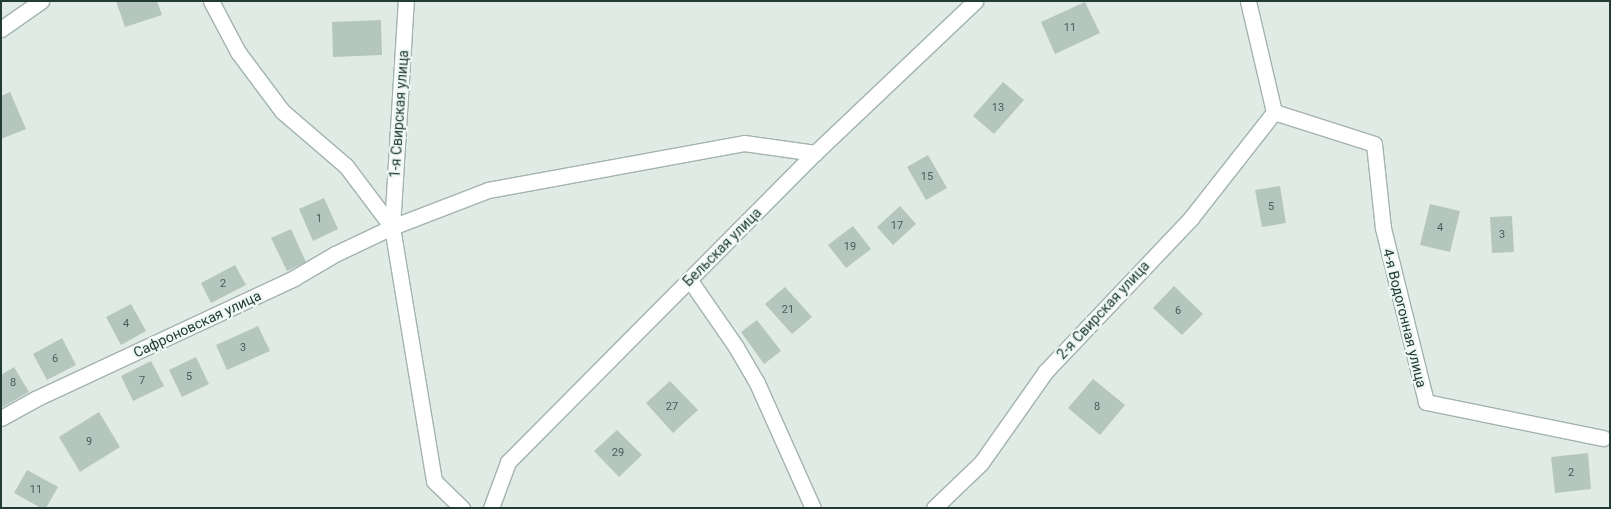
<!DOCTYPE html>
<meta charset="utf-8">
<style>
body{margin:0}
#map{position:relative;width:1611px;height:509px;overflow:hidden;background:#e0ebe6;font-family:Roboto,sans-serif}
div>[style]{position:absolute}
.building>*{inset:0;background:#b5c6bf}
.roads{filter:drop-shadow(1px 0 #a3b3ad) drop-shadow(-1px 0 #a3b3ad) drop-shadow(0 1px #a3b3ad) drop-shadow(0 -1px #a3b3ad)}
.street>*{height:15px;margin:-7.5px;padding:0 7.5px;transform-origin:7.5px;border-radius:7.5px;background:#fff}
.secondary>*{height:15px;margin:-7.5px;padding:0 7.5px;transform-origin:7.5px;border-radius:7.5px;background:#fff}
span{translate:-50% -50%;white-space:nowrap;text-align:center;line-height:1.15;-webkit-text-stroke:4.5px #f0f8f4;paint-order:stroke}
.number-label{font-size:11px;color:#455e57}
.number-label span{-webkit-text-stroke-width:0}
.street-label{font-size:14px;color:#203c34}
.frame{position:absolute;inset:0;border:2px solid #203c34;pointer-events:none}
</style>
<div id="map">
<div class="building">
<i style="clip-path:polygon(116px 1px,157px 1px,162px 15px,125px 27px)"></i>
<i style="clip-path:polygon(1085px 2px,1100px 33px,1055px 54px,1041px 22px)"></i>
<i style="clip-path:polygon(381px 20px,382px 55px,333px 57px,332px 22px)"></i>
<i style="clip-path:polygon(1003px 82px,1024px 100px,994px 134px,973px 116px)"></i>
<i style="clip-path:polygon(10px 92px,26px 129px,1px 139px,1px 96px)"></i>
<i style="clip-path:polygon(928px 155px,947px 188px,926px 200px,907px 167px)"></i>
<i style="clip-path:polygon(1280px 186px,1286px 223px,1262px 227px,1255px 190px)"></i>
<i style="clip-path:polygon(324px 198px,338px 229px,313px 241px,299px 209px)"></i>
<i style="clip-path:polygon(1430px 204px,1460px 211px,1450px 252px,1420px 245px)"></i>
<i style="clip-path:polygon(900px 206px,916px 224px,893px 245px,877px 227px)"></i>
<i style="clip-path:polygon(1512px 216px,1514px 252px,1492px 253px,1490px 217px)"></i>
<i style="clip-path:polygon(853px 226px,871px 249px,846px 268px,828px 245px)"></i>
<i style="clip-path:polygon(291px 229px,306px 262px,287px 271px,271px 238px)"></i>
<i style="clip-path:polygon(235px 265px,246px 285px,211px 303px,201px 283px)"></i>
<i style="clip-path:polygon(1174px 286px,1203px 314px,1182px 335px,1153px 308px)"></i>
<i style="clip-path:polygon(785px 287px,812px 317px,792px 334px,765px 304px)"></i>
<i style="clip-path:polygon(131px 304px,146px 331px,121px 345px,106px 317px)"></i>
<i style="clip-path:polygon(757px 320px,781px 351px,764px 364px,741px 332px)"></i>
<i style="clip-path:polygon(258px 326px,270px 351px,227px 370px,216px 345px)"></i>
<i style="clip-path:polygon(62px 338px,76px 365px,47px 380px,33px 354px)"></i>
<i style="clip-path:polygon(196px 357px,209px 384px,182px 397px,169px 370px)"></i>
<i style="clip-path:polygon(151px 361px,164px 386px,133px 401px,121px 376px)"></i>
<i style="clip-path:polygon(14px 367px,29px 392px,1px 408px,1px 375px)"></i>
<i style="clip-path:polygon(1093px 379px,1125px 405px,1100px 435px,1068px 408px)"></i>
<i style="clip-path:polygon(670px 381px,698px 410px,673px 433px,646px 403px)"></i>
<i style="clip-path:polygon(99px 412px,120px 447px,80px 472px,59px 437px)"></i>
<i style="clip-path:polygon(617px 430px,642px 455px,619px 477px,594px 451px)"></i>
<i style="clip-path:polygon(1588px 453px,1591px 489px,1555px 493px,1551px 457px)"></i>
<i style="clip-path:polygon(27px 470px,58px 487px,46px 508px,41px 508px,14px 493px)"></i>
</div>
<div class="roads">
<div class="street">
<i style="left:211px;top:1px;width:58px;rotate:62.1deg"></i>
<i style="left:238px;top:52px;width:74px;rotate:53.3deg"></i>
<i style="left:282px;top:111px;width:84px;rotate:40.7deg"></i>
<i style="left:346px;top:166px;width:76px;rotate:53deg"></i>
<i style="left:392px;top:227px;width:257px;rotate:80.6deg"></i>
<i style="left:434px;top:481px;width:39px;rotate:44deg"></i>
<i style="left:1px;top:29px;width:49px;rotate:-35deg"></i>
<i style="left:1274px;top:112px;width:105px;rotate:17.7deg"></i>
<i style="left:1374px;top:144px;width:84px;rotate:83.9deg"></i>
<i style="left:1383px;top:228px;width:179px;rotate:76.1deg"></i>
<i style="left:1426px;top:402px;width:181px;rotate:11.5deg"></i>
<i style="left:392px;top:227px;width:226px;rotate:-86.5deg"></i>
<i style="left:689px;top:279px;width:83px;rotate:55.3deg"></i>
<i style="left:736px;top:347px;width:42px;rotate:59.7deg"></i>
<i style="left:757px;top:383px;width:137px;rotate:65.9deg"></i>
<i style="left:1px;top:418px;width:39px;rotate:-29deg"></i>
<i style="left:35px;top:399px;width:286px;rotate:-25deg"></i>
<i style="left:294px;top:278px;width:48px;rotate:-30.3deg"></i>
<i style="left:335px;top:254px;width:63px;rotate:-25.3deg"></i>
<i style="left:392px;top:227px;width:103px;rotate:-21.1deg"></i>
<i style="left:488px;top:190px;width:260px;rotate:-10.4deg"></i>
<i style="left:744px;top:143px;width:72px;rotate:8deg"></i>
<i style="left:934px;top:508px;width:65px;rotate:-43.8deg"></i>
<i style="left:981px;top:463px;width:113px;rotate:-54.8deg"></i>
<i style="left:1046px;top:371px;width:211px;rotate:-46.5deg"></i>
<i style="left:1191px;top:218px;width:135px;rotate:-51.9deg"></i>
<i style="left:1274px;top:112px;width:114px;rotate:-103.2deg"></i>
</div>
<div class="secondary">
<i style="left:491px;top:508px;width:49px;rotate:-69.7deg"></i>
<i style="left:508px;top:462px;width:436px;rotate:-45.2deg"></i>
<i style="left:815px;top:153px;width:221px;rotate:-43.5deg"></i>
</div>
</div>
<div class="number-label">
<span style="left:1070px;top:28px">11</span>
<span style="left:998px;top:108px">13</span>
<span style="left:927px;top:177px">15</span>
<span style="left:1271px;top:207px">5</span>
<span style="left:319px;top:219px">1</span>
<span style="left:897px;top:226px">17</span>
<span style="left:1440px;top:228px">4</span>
<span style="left:1502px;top:235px">3</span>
<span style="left:850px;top:247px">19</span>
<span style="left:223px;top:284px">2</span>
<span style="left:788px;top:310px">21</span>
<span style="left:1178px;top:311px">6</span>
<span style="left:126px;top:324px">4</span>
<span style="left:243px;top:348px">3</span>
<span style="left:55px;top:359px">6</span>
<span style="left:189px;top:377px">5</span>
<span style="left:142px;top:381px">7</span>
<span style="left:13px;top:383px">8</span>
<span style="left:672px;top:407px">27</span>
<span style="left:1097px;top:407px">8</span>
<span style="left:89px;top:442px">9</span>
<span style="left:618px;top:453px">29</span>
<span style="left:1571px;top:473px">2</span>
<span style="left:36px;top:490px">11</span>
</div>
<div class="street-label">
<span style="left:399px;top:114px;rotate:-86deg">1-я Свирская улица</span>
<span style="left:722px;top:247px;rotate:-45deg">Бельская улица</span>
<span style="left:1103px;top:310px;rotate:-47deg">2-я Свирская улица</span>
<span style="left:1405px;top:318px;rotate:76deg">4-я Водогонная улица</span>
<span style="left:197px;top:324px;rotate:-25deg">Сафроновская улица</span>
</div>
<div class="frame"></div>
</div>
